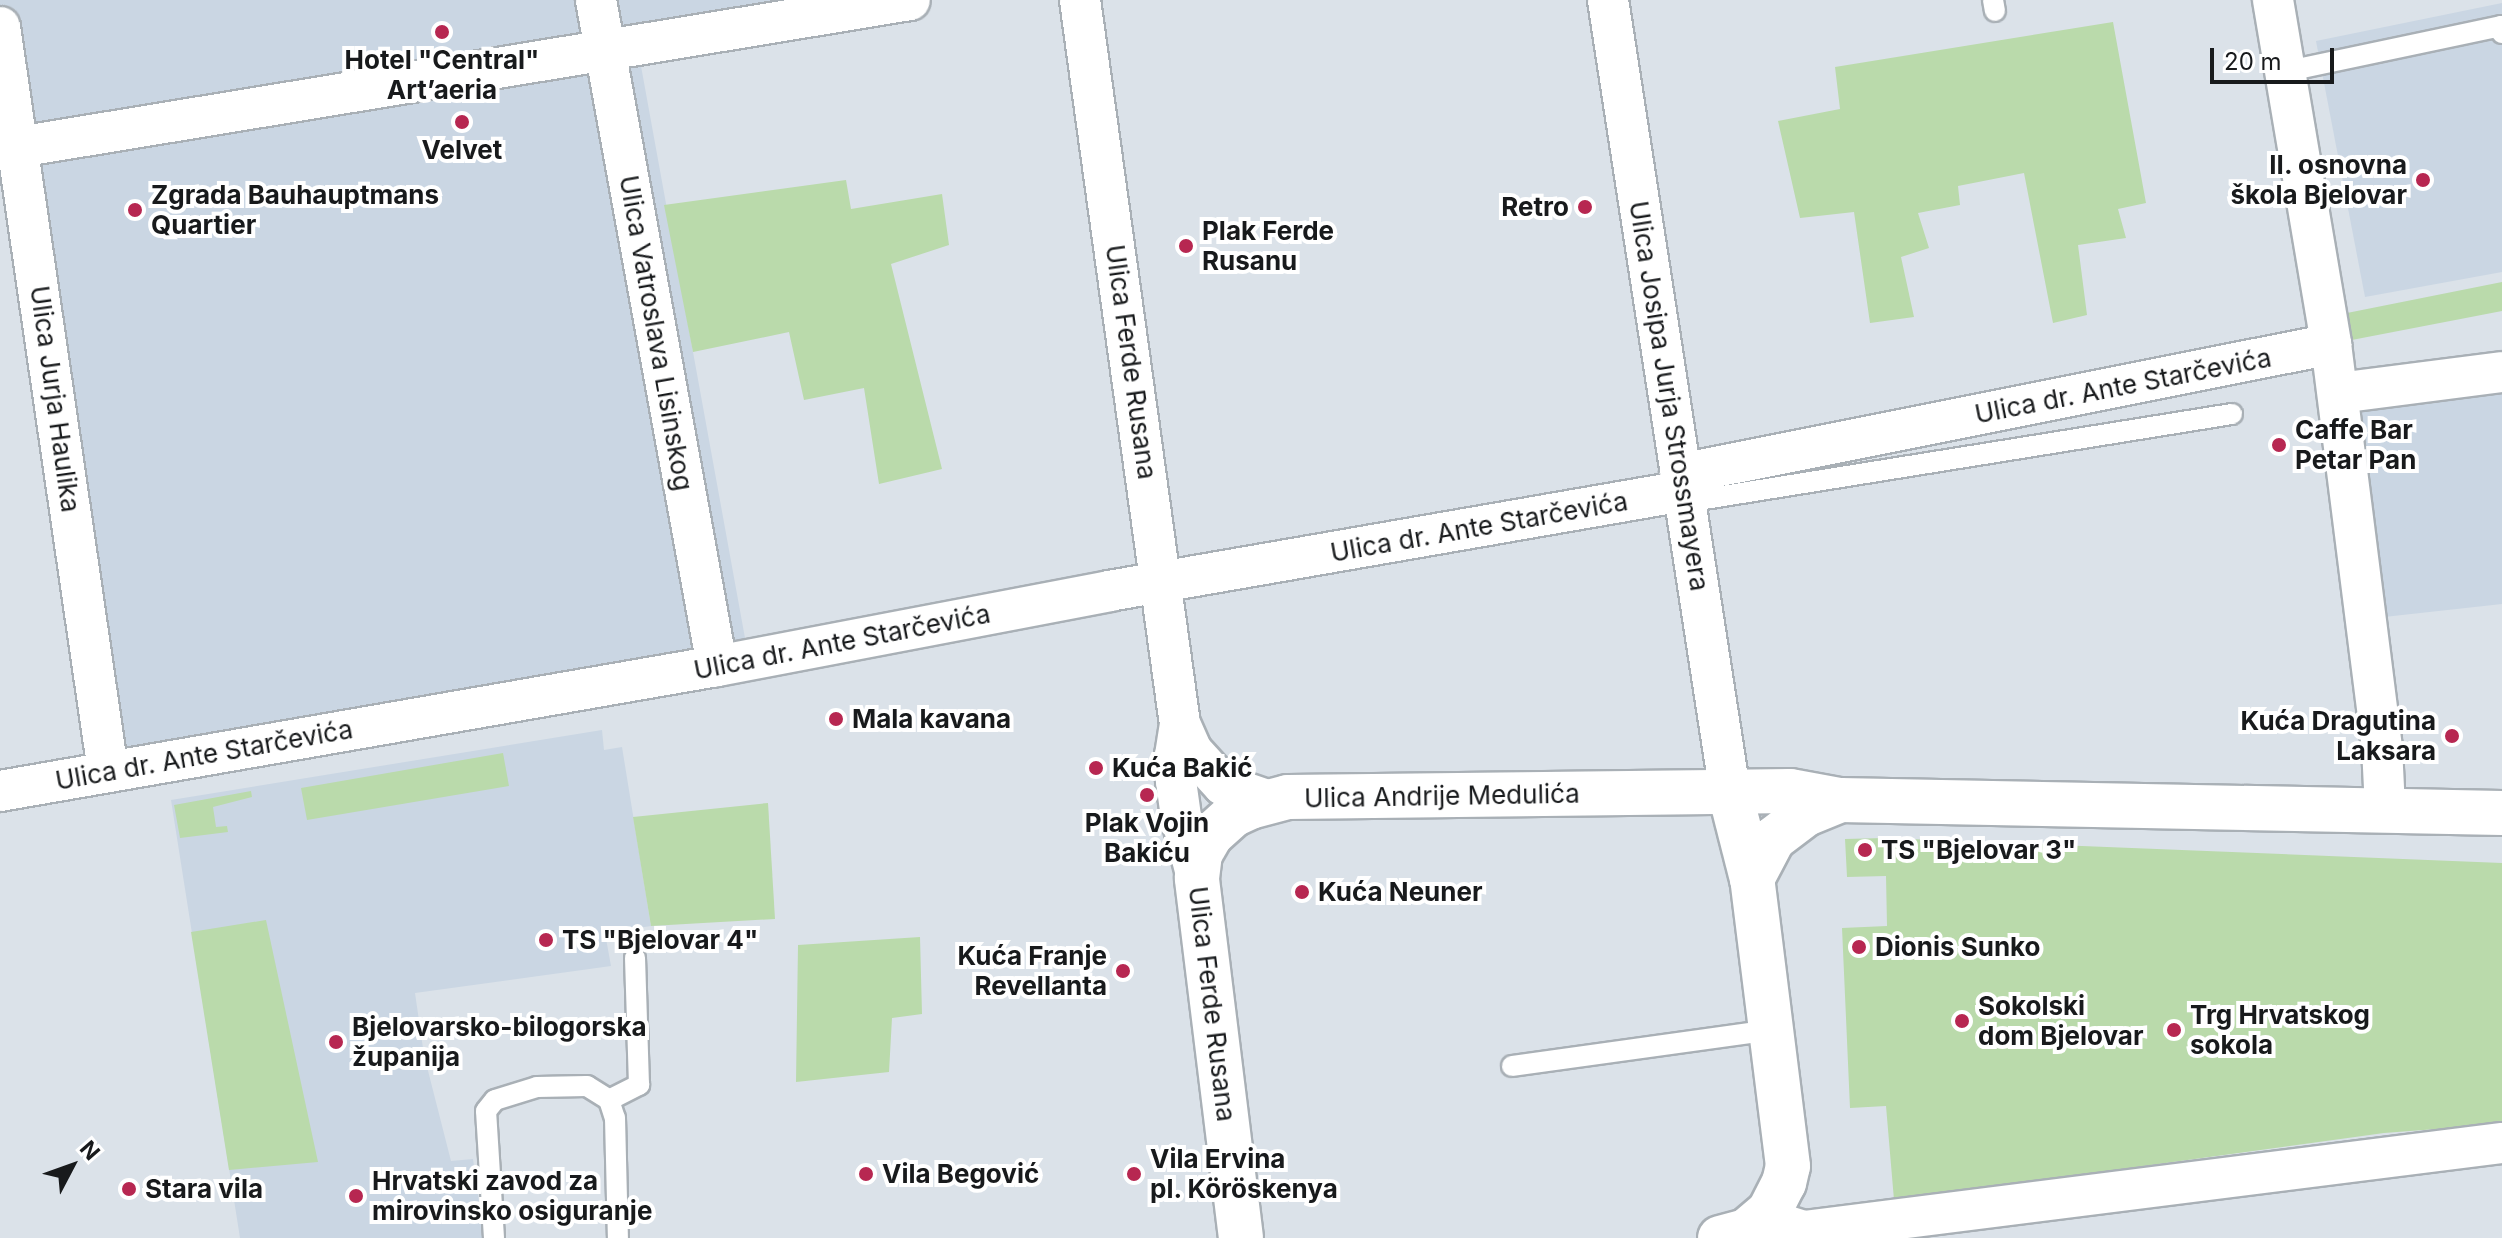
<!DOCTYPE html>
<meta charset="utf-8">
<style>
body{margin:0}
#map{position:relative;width:2502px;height:1238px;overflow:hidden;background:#dbe2e9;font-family:Inter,sans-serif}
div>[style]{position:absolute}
.built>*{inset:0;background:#cad6e3}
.green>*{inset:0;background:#badaab}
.roads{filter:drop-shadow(2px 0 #a9b0b6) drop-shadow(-2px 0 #a9b0b6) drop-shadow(0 2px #a9b0b6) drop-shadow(0 -2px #a9b0b6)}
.lane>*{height:20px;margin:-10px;padding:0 10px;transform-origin:10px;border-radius:10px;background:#fff}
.street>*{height:40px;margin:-20px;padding:0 20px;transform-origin:20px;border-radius:20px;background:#fff}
.secondary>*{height:44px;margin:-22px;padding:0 22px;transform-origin:22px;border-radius:22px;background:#fff}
.dots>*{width:22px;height:22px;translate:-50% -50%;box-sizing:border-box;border:4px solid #fff;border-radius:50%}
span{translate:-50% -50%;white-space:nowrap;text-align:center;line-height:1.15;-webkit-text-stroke:8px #fff;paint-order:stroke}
.poi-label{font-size:26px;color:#181a1c;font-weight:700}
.right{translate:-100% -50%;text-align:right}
.left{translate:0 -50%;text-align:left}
.street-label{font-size:26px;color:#181a1c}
.north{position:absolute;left:32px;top:1126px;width:80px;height:80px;-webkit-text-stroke:6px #fff;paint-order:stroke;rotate:49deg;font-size:22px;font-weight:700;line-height:32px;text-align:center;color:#181a1c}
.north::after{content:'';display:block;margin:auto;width:28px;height:36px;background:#181a1c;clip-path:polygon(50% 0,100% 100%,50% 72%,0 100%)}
.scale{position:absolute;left:2210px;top:48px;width:124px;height:36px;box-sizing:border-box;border:4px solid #181a1c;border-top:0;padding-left:10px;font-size:24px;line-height:28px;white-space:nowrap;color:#181a1c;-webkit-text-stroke:6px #fff;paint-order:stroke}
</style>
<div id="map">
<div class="built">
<i style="clip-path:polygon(0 0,910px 0,637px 44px,749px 660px,108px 771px,0 150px)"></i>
<i style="clip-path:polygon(2502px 3px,2502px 272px,2365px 297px,2316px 41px)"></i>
<i style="clip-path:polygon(2502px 368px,2502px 604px,2366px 619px,2338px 393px)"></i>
<i style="clip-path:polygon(602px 730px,604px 750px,622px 747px,651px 926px,605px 933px,611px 966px,415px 993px,424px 1055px,451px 1161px,473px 1159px,484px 1238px,240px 1238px,171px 800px)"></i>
</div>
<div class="green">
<i style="clip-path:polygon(2113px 22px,2146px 203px,2118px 209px,2126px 238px,2078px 245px,2087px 315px,2053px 323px,2024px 173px,1958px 186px,1960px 205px,1918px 213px,1929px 248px,1901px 257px,1914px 317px,1870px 323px,1854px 212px,1800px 218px,1778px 121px,1840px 109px,1835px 67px)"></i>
<i style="clip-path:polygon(846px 180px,851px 209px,942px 194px,949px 245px,891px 264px,942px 469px,879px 484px,864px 388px,804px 400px,789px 332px,693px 352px,664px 205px)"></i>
<i style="clip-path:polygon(2502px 282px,2502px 311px,2331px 344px,2327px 317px)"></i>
<i style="clip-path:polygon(503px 753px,509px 786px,307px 820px,301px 788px)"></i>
<i style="clip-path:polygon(251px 791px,252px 797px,213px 807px,216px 827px,227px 826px,228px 832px,180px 838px,174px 805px)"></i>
<i style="clip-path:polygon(768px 803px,775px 919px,651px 926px,633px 817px)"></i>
<i style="clip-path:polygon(1884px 838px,2502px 863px,2502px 1124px,2384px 1133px,1894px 1200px,1886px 1106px,1850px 1108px,1842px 928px,1887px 926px,1886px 876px,1847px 877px,1845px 839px)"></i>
<i style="clip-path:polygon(266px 920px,318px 1162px,229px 1170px,191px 932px)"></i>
<i style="clip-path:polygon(920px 937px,922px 1014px,892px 1018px,889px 1072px,796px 1082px,798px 945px)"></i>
</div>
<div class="roads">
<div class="lane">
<i style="left:1993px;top:0;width:11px;rotate:80deg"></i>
<i style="left:2288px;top:71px;width:218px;rotate:-11.9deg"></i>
<i style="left:2501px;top:26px;width:7px;rotate:82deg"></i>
<i style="left:1686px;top:502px;width:553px;rotate:-9.16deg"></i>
<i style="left:1512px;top:1066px;width:261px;rotate:-7.9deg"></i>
<i style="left:609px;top:1100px;width:34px;rotate:-27deg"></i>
<i style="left:639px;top:1085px;width:127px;rotate:-91.8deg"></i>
<i style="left:494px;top:1238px;width:127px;rotate:-93.6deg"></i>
<i style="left:486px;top:1111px;width:14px;rotate:-51deg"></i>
<i style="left:495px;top:1100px;width:44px;rotate:-17.2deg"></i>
<i style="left:537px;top:1087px;width:50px;rotate:-1.1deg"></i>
<i style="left:587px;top:1086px;width:26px;rotate:32deg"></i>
<i style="left:609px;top:1100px;width:19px;rotate:72deg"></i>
<i style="left:615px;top:1118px;width:120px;rotate:88.6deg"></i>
</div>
<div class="street">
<i style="left:596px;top:0;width:677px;rotate:79.7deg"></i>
<i style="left:1080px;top:0;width:731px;rotate:82.14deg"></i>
<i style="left:1180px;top:724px;width:30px;rotate:66deg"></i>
<i style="left:1192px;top:751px;width:46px;rotate:47.6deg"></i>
<i style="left:1223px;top:785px;width:50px;rotate:18.8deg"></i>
<i style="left:1608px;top:0;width:802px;rotate:81.25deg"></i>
<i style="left:2273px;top:0;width:349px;rotate:80.4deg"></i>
<i style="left:2331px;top:344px;width:406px;rotate:82.8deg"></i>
<i style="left:2382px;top:747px;width:62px;rotate:87.2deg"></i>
<i style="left:0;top:27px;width:752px;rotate:81.74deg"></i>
<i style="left:0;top:150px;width:922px;rotate:-9.36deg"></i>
<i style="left:2338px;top:393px;width:165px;rotate:-7.3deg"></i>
<i style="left:1680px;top:474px;width:664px;rotate:-11.29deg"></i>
<i style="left:1180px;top:724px;width:31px;rotate:99deg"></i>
<i style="left:1175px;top:755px;width:26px;rotate:88deg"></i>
<i style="left:1176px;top:781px;width:36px;rotate:82deg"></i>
<i style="left:1181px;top:817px;width:63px;rotate:75.3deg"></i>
<i style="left:0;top:791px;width:728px;rotate:-9.89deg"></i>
<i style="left:717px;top:666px;width:399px;rotate:-10.8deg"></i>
<i style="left:1109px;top:591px;width:583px;rotate:-9.88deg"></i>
<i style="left:1769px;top:1212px;width:20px;rotate:41deg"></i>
<i style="left:1784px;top:1225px;width:21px;rotate:17deg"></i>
<i style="left:1804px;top:1231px;width:704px;rotate:-7.19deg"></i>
</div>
<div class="secondary">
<i style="left:1752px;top:879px;width:45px;rotate:-62.3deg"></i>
<i style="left:1773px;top:839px;width:41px;rotate:-37.1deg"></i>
<i style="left:1806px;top:814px;width:37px;rotate:-22deg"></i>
<i style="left:1241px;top:1238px;width:363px;rotate:-97deg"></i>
<i style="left:1197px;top:878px;width:24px;rotate:-83deg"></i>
<i style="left:1200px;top:854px;width:22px;rotate:-60deg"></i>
<i style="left:1211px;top:835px;width:30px;rotate:-42deg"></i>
<i style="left:1233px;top:815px;width:19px;rotate:-25deg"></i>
<i style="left:1250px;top:807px;width:39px;rotate:-15deg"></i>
<i style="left:1288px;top:797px;width:502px;rotate:-0.68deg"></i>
<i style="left:1790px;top:791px;width:51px;rotate:10.2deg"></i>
<i style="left:1840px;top:800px;width:662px;rotate:1.12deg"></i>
<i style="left:1720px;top:1238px;width:27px;rotate:-15deg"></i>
<i style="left:1746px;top:1231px;width:30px;rotate:-40deg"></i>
<i style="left:1769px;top:1212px;width:33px;rotate:-63deg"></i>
<i style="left:1784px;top:1183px;width:17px;rotate:-77deg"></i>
<i style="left:1788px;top:1166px;width:289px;rotate:-97.1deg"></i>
<i style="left:1752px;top:879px;width:89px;rotate:-104.3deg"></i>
</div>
</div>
<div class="dots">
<i style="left:442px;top:32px;background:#b72751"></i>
<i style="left:462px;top:122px;background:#b72751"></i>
<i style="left:2423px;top:180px;background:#b72751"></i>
<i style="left:1585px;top:207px;background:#b72751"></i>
<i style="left:135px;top:210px;background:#b72751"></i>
<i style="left:1186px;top:246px;background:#b72751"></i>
<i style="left:2279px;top:445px;background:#b72751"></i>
<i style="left:836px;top:719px;background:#b72751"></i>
<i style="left:2452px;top:736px;background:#b72751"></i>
<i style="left:1096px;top:768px;background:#b72751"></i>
<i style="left:1147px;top:795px;background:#b72751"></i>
<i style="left:1865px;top:850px;background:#b72751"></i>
<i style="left:1302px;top:892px;background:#b72751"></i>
<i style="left:546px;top:940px;background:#b72751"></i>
<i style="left:1859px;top:947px;background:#b72751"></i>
<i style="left:1123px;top:971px;background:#b72751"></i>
<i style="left:1962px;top:1021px;background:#b72751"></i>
<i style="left:2174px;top:1030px;background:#b72751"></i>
<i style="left:336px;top:1042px;background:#b72751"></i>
<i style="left:866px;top:1174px;background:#b72751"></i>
<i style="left:1134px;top:1174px;background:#b72751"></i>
<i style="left:129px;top:1189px;background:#b72751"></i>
<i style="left:356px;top:1196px;background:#b72751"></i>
</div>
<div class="poi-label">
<span style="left:442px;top:75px">Hotel "Central"<br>Art’aeria</span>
<span style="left:462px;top:150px">Velvet</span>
<span class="right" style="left:2407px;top:180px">II. osnovna<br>škola Bjelovar</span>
<span class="left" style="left:151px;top:210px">Zgrada Bauhauptmans<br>Quartier</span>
<span class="right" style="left:1569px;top:207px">Retro</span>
<span class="left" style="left:1202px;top:246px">Plak Ferde<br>Rusanu</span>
<span class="left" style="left:2295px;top:445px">Caffe Bar<br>Petar Pan</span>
<span class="left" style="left:852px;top:719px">Mala kavana</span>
<span class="right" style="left:2436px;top:736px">Kuća Dragutina<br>Laksara</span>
<span class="left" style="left:1112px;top:768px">Kuća Bakić</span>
<span style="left:1147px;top:838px">Plak Vojin<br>Bakiću</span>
<span class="left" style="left:1881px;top:850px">TS "Bjelovar 3"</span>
<span class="left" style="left:1318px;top:892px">Kuća Neuner</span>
<span class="left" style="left:562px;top:940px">TS "Bjelovar 4"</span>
<span class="left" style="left:1875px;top:947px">Dionis Sunko</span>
<span class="right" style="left:1107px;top:971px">Kuća Franje<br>Revellanta</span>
<span class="left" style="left:1978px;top:1021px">Sokolski<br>dom Bjelovar</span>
<span class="left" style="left:2190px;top:1030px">Trg Hrvatskog<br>sokola</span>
<span class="left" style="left:352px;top:1042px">Bjelovarsko-bilogorska<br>županija</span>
<span class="left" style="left:1150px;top:1174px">Vila Ervina<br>pl. Köröskenya</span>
<span class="left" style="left:882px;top:1174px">Vila Begović</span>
<span class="left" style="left:372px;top:1196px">Hrvatski zavod za<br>mirovinsko osiguranje</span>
<span class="left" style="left:145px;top:1189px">Stara vila</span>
</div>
<div class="street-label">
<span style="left:656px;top:333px;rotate:80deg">Ulica Vatroslava Lisinskog</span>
<span style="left:1131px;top:362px;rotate:82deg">Ulica Ferde Rusana</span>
<span style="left:2123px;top:386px;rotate:-11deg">Ulica dr. Ante Starčevića</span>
<span style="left:1669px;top:396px;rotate:81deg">Ulica Josipa Jurja Strossmayera</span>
<span style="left:55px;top:399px;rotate:82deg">Ulica Jurja Haulika</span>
<span style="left:1479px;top:527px;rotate:-10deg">Ulica dr. Ante Starčevića</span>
<span style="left:842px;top:642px;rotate:-11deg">Ulica dr. Ante Starčevića</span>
<span style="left:204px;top:755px;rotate:-10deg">Ulica dr. Ante Starčevića</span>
<span style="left:1442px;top:796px;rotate:-1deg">Ulica Andrije Medulića</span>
<span style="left:1212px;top:1004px;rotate:83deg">Ulica Ferde Rusana</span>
</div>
<div class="north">N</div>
<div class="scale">20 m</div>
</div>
